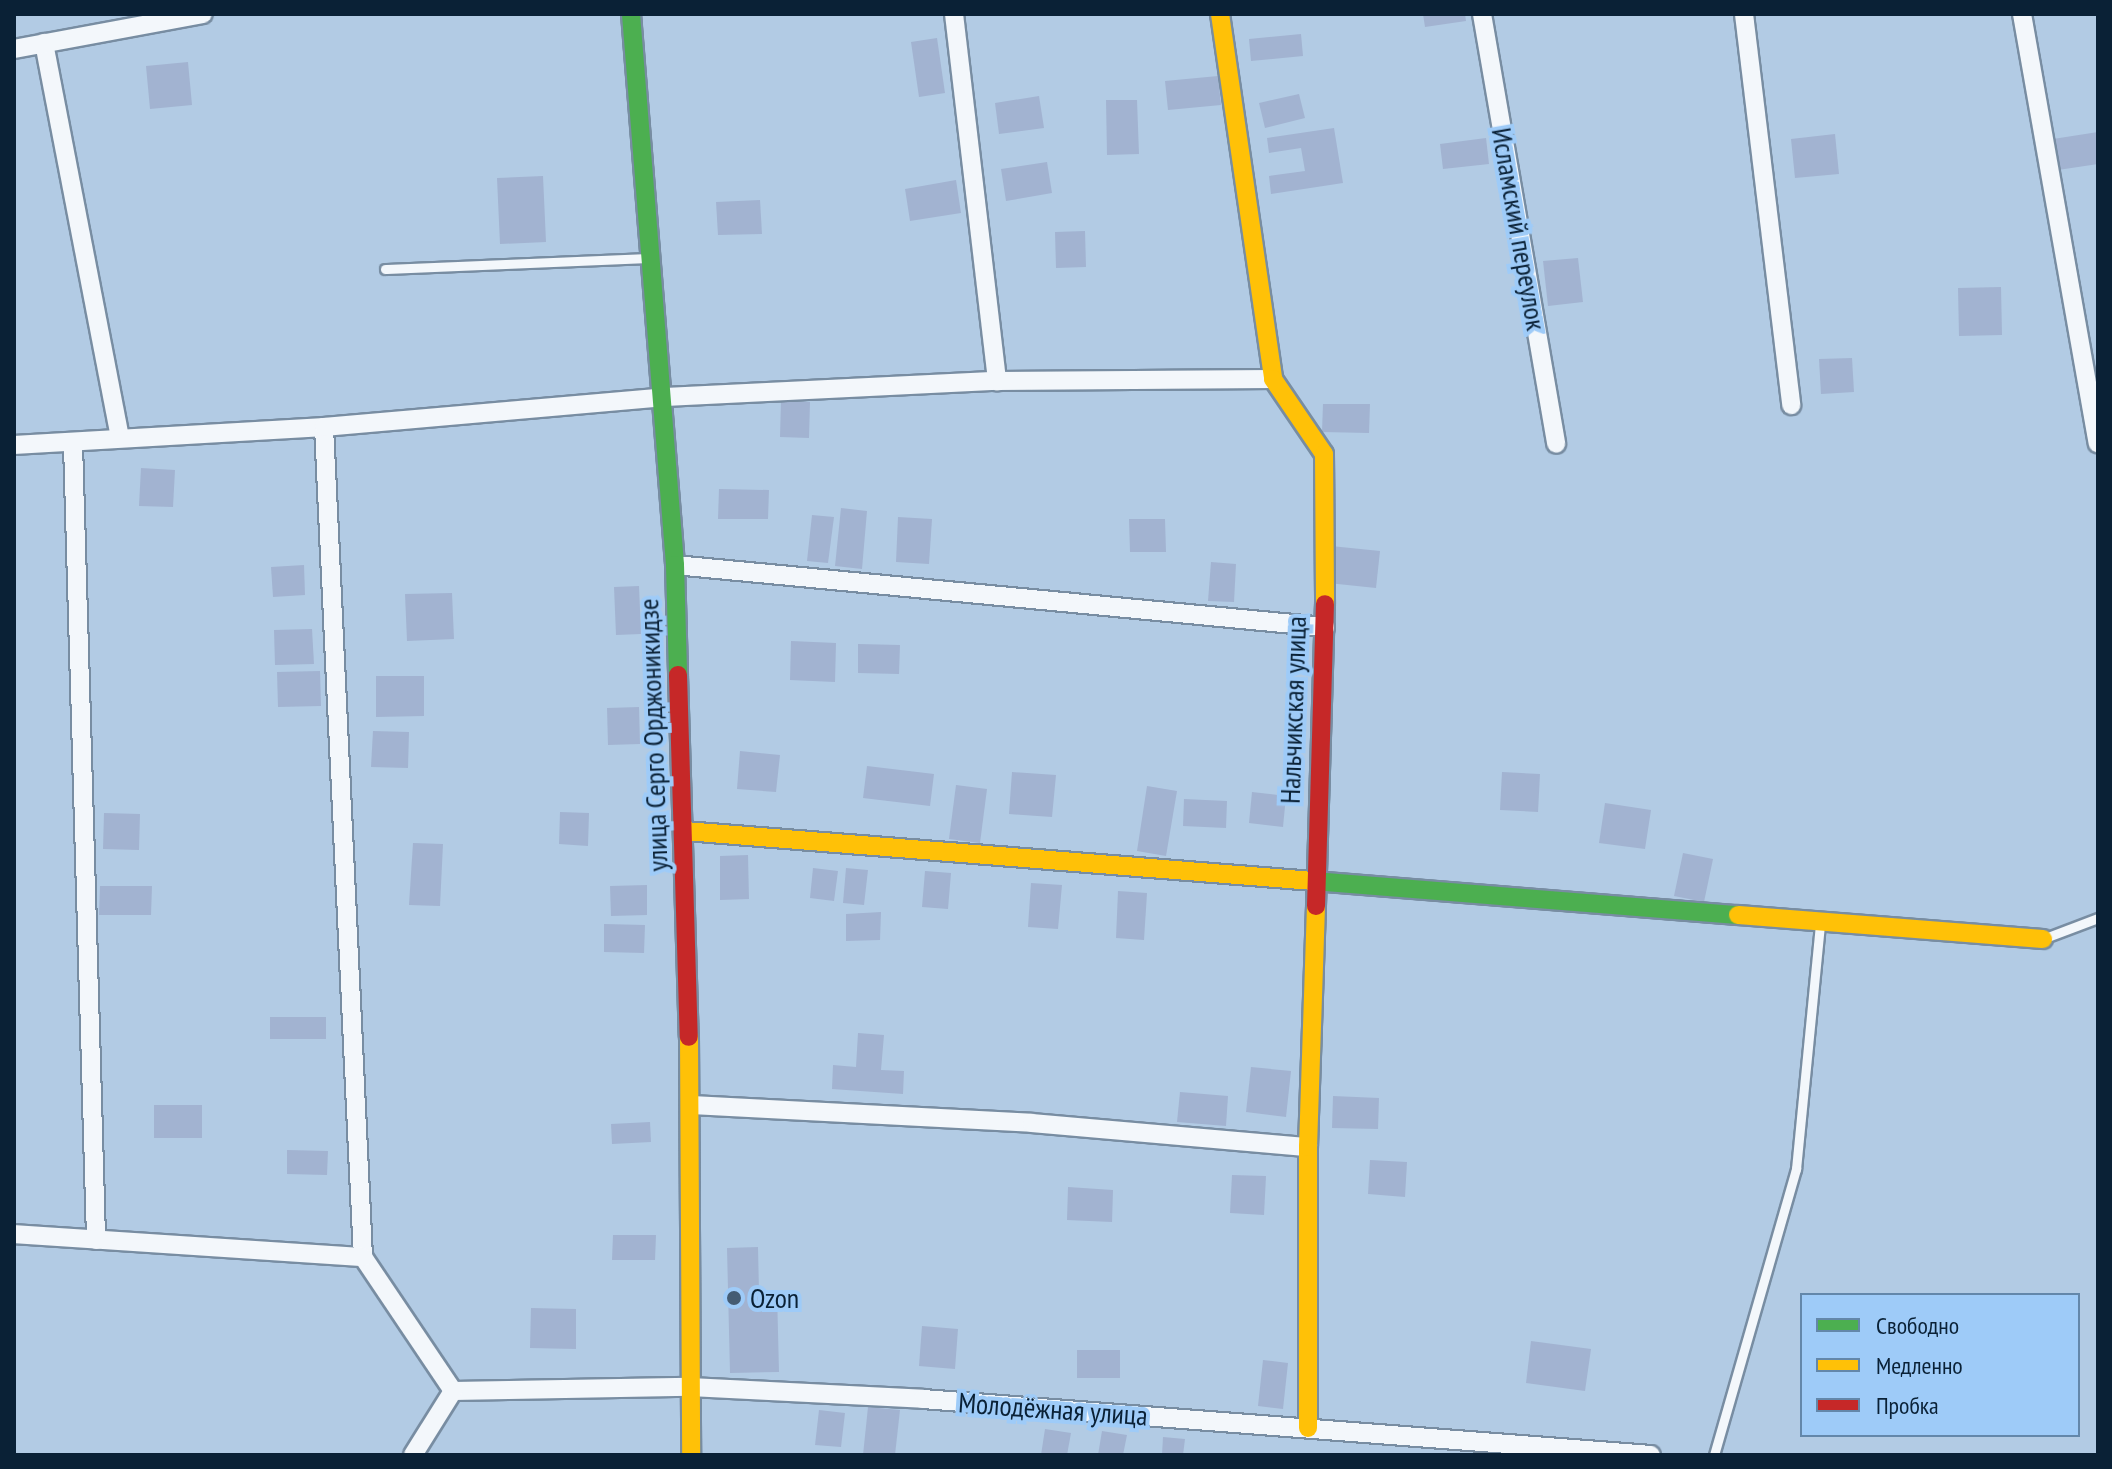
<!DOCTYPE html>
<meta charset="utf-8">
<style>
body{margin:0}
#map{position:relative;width:2112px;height:1469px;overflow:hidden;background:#b2cbe4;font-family:"PT Sans Narrow",sans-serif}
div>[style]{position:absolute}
.building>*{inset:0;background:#a2b3d1}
.roads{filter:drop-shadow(2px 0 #788da2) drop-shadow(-2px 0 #788da2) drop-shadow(0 2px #788da2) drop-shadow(0 -2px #788da2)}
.lane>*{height:9px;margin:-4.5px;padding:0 4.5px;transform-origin:4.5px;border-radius:4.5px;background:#f3f7fb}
.street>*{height:18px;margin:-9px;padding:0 9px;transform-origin:9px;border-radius:9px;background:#f3f7fb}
.fast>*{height:18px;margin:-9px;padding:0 9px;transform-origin:9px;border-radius:9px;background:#4caf50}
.slow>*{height:18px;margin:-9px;padding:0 9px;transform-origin:9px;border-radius:9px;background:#ffc107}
.jam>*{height:18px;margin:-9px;padding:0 9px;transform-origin:9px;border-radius:9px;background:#c62828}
.dots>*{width:22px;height:22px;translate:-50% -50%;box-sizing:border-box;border:4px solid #9ecbf8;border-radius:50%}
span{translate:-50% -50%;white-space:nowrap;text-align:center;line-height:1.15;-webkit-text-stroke:8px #9ecbf8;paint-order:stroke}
.street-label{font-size:28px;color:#0a2136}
.poi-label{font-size:28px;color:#0a2136}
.left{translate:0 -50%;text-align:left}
.frame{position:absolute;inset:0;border:16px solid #0a2136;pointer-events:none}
.legend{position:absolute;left:1800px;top:1293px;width:280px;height:144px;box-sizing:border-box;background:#9ecbf8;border:2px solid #6387aa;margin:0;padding:10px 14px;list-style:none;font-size:24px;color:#0a2136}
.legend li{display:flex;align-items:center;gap:16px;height:40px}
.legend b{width:40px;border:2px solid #6387aa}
</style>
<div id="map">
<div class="building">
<i style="clip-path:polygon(1423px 14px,1465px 14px,1466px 21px,1425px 27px)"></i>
<i style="clip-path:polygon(1301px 34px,1303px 56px,1251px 61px,1249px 39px)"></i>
<i style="clip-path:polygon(937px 38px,945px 93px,919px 97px,911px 42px)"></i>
<i style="clip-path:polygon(188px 62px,192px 105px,150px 109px,146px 66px)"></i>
<i style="clip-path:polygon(1218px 76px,1221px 105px,1168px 110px,1165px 81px)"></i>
<i style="clip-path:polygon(1299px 94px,1305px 118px,1265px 128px,1259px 103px)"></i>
<i style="clip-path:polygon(1039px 96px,1044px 128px,999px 134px,995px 103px)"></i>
<i style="clip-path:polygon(1106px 100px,1137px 100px,1139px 154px,1107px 155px)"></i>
<i style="clip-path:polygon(1334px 128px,1343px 183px,1271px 194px,1269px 176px,1305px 171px,1301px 148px,1269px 153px,1267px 138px)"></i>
<i style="clip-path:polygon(2098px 132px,2098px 164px,2058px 170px,2053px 139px)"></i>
<i style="clip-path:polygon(1835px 134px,1839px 174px,1795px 178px,1791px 139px)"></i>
<i style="clip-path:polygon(1486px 138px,1489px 164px,1443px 169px,1440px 144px)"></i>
<i style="clip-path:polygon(1047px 162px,1052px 193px,1006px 201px,1001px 169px)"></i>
<i style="clip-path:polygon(543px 176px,546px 242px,500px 244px,497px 178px)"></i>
<i style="clip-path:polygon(956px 180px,961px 213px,910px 221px,905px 189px)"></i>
<i style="clip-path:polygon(760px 200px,762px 234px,718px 235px,716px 202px)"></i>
<i style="clip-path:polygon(1085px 231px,1086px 267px,1056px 268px,1055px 232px)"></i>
<i style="clip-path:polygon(1578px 258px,1583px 302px,1548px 306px,1543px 261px)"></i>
<i style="clip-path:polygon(2001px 287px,2002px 335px,1959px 336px,1958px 288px)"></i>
<i style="clip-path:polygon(1852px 358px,1854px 392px,1821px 394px,1819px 359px)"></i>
<i style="clip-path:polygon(781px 401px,810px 402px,809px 438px,780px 437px)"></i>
<i style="clip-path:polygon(1323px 404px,1370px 404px,1369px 433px,1322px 432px)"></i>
<i style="clip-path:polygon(141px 468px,175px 470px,173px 507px,139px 506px)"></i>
<i style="clip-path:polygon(719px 489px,769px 490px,768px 519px,718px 519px)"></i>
<i style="clip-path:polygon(841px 508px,867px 511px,862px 569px,835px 566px)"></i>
<i style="clip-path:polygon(812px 515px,834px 517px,828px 563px,807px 561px)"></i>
<i style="clip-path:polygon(898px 517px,932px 519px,929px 564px,896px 562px)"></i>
<i style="clip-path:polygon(1129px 519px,1165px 519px,1166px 552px,1130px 552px)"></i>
<i style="clip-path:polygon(1331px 546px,1380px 551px,1376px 588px,1328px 583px)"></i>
<i style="clip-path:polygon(1211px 562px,1236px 564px,1234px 602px,1208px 601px)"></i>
<i style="clip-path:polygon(304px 565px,305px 595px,273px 597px,271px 567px)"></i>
<i style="clip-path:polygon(639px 586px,641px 634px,616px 635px,614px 587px)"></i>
<i style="clip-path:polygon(452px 593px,454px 639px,407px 641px,405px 594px)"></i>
<i style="clip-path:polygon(312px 629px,314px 664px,275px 665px,274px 630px)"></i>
<i style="clip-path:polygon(791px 641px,836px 643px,835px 682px,790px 680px)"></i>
<i style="clip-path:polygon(858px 644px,900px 645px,899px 674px,858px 673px)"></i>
<i style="clip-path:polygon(320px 671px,321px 706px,278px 707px,277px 672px)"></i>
<i style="clip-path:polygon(376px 676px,424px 676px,424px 716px,376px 717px)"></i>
<i style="clip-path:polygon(639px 707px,640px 744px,608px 745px,607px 708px)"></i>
<i style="clip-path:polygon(373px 731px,409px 732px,408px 768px,371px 767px)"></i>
<i style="clip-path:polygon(740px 751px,780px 755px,776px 792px,737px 789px)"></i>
<i style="clip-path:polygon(867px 766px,934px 774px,930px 806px,863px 798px)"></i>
<i style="clip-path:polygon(1012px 772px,1056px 775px,1052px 817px,1009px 814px)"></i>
<i style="clip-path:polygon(1502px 772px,1540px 774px,1538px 812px,1500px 810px)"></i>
<i style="clip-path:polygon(956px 785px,987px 789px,980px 843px,949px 839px)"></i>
<i style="clip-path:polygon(1147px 786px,1177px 791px,1166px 856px,1137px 851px)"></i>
<i style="clip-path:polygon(1252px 792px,1286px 796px,1283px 827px,1249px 823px)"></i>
<i style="clip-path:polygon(1184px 799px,1227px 801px,1226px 828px,1183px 826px)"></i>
<i style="clip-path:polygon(1605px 803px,1651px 810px,1645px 849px,1599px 843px)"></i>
<i style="clip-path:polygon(560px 812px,589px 813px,588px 846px,559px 844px)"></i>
<i style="clip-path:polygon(104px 813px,140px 814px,139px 850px,103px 849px)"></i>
<i style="clip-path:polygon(413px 843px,443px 844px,440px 906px,409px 905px)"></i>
<i style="clip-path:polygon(1683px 853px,1713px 859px,1704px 902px,1674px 896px)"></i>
<i style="clip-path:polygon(748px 855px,749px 899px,720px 900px,720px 856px)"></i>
<i style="clip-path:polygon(813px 868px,838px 871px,834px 901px,810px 898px)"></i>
<i style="clip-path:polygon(846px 868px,868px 870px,864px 905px,843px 903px)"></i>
<i style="clip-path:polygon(925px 871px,951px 873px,948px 909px,922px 907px)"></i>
<i style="clip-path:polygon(1031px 883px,1062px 885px,1058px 929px,1028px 927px)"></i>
<i style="clip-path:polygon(647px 885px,647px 915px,611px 916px,610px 886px)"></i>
<i style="clip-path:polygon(100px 886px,152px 886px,151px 915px,99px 915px)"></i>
<i style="clip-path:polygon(1118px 891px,1147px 893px,1144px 940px,1116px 938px)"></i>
<i style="clip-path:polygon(881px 912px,880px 940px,846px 941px,846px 914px)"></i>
<i style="clip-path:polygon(604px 924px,645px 925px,644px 953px,604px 952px)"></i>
<i style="clip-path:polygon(270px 1017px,326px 1017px,326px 1039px,270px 1039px)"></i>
<i style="clip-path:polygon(858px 1033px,884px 1035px,881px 1070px,904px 1071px,903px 1094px,832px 1089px,833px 1065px,856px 1067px)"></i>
<i style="clip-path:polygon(1251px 1067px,1291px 1071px,1286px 1117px,1246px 1112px)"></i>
<i style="clip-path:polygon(1180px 1092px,1228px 1096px,1226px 1126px,1177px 1122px)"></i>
<i style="clip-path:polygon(1333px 1096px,1379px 1098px,1378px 1129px,1332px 1128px)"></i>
<i style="clip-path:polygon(154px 1105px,202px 1105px,202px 1138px,154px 1138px)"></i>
<i style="clip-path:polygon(650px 1122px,651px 1142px,612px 1144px,611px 1124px)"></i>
<i style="clip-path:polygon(287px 1150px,328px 1151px,327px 1175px,287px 1174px)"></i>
<i style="clip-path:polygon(1370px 1160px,1407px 1162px,1405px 1197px,1368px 1194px)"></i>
<i style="clip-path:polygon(1232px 1175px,1266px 1176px,1264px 1215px,1230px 1213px)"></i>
<i style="clip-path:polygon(1068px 1187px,1113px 1190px,1112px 1222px,1067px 1220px)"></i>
<i style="clip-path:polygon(613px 1235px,656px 1235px,655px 1260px,612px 1260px)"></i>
<i style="clip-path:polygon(758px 1247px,759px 1292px,777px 1292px,779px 1372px,730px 1373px,727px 1248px)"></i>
<i style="clip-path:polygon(531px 1308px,576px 1309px,576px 1349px,530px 1348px)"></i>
<i style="clip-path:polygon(922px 1326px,958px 1329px,955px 1369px,919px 1366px)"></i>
<i style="clip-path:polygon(1531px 1341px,1591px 1349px,1585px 1391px,1526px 1383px)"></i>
<i style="clip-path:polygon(1077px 1350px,1120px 1350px,1120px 1378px,1077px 1378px)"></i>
<i style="clip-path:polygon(1263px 1360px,1288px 1363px,1283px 1409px,1258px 1406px)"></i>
<i style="clip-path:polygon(868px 1407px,900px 1410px,895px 1455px,863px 1455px)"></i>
<i style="clip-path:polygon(819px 1410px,845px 1413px,841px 1447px,815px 1445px)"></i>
<i style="clip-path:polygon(1045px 1429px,1071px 1433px,1067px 1455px,1041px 1455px)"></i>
<i style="clip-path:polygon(1102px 1431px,1127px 1435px,1123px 1455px,1098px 1455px)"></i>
<i style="clip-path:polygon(1163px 1437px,1185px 1439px,1183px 1455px,1162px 1455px)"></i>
</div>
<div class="roads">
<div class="lane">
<i style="left:385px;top:269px;width:265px;rotate:-2.4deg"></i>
<i style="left:2045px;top:938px;width:57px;rotate:-20.7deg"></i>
<i style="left:1714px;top:1455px;width:298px;rotate:-74deg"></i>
<i style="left:1796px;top:1169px;width:247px;rotate:-84.4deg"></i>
</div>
<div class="street">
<i style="left:954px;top:14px;width:370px;rotate:83.3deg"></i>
<i style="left:1482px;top:14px;width:436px;rotate:80.2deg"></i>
<i style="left:1744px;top:14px;width:394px;rotate:83.1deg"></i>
<i style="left:2022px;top:14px;width:436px;rotate:80deg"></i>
<i style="left:44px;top:43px;width:401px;rotate:79.1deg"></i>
<i style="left:14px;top:49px;width:192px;rotate:-10.5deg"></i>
<i style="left:324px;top:427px;width:831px;rotate:87.31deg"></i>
<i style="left:363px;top:1257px;width:161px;rotate:56.1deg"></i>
<i style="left:73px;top:444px;width:796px;rotate:88.34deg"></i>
<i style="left:14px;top:445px;width:311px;rotate:-3.3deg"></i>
<i style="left:324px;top:427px;width:342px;rotate:-5deg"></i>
<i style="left:665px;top:397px;width:332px;rotate:-2.8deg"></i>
<i style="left:997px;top:381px;width:276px;rotate:-0.4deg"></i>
<i style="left:675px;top:565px;width:653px;rotate:5.45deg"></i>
<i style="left:691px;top:1105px;width:341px;rotate:3deg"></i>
<i style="left:1032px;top:1123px;width:277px;rotate:5deg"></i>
<i style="left:14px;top:1234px;width:350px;rotate:3.8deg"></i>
<i style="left:453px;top:1391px;width:237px;rotate:-1deg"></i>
<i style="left:690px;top:1387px;width:233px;rotate:2.9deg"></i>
<i style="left:923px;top:1399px;width:730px;rotate:4.4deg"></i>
<i style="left:413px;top:1455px;width:75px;rotate:-58deg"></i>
</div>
<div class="fast">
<i style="left:631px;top:14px;width:553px;rotate:85.43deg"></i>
<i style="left:675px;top:565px;width:110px;rotate:88.4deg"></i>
<i style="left:1313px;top:881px;width:426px;rotate:4.6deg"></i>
</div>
<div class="slow">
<i style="left:1220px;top:14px;width:369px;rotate:81.7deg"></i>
<i style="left:1273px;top:379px;width:91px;rotate:55.8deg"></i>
<i style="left:1324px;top:454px;width:150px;rotate:89.6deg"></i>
<i style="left:685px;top:831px;width:630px;rotate:4.55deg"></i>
<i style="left:1738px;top:915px;width:306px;rotate:4.5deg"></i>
<i style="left:689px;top:1037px;width:418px;rotate:89.7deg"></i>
<i style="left:1308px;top:1428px;width:281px;rotate:-90deg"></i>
<i style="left:1308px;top:1147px;width:241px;rotate:-88.1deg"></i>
</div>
<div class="jam">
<i style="left:678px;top:675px;width:362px;rotate:88.3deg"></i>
<i style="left:1316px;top:906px;width:302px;rotate:-88.3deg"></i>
</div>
</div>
<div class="dots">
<i style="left:734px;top:1298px;background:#455c73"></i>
</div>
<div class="street-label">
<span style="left:1519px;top:229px;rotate:80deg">Исламский переулок</span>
<span style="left:1293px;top:710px;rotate:-88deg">Нальчикская улица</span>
<span style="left:653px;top:735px;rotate:-92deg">улица Серго Орджоникидзе</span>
<span style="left:1053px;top:1409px;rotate:4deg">Молодёжная улица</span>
</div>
<div class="poi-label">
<span class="left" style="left:750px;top:1298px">Ozon</span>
</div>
<div class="frame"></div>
<ul class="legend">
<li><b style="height:10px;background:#4caf50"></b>Свободно</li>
<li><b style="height:10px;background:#ffc107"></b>Медленно</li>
<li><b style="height:10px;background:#c62828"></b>Пробка</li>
</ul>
</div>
